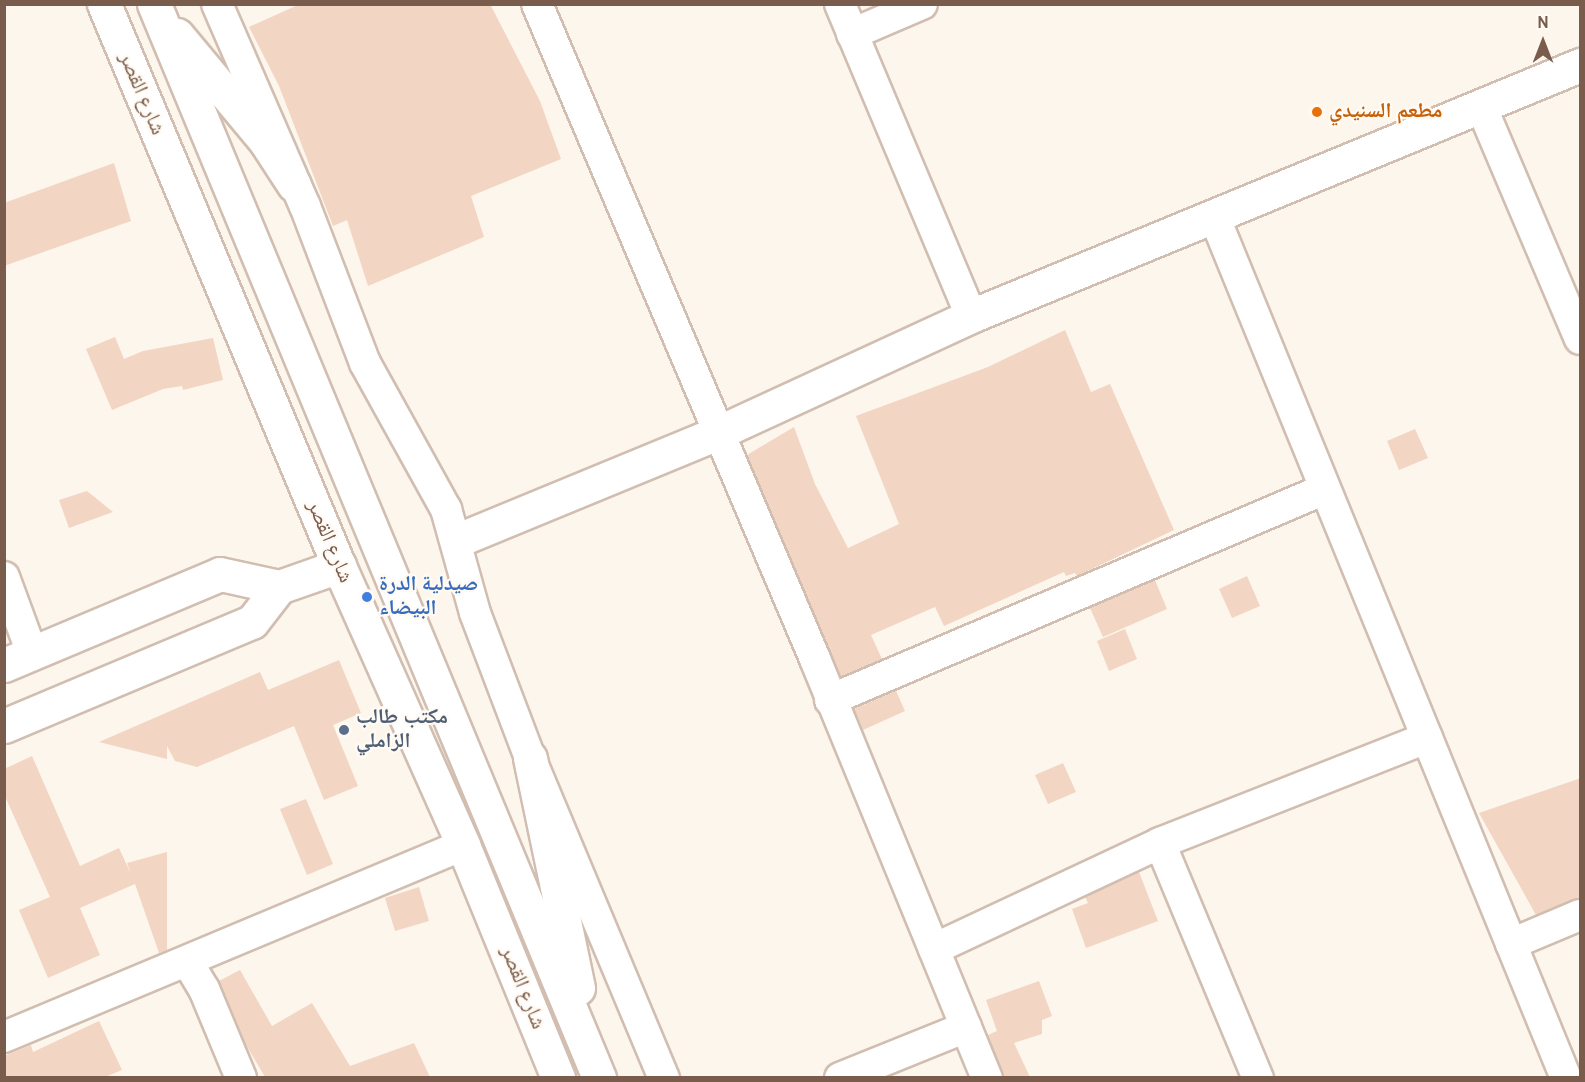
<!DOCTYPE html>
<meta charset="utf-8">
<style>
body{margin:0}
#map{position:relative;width:1585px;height:1082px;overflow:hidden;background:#fdf6ec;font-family:Overpass,"Noto Naskh Arabic",sans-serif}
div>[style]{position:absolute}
.building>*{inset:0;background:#f3d5c3}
.roads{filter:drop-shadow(2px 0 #d1beb0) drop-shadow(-2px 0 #d1beb0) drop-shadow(0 2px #d1beb0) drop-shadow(0 -2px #d1beb0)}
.minor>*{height:30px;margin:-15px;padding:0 15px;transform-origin:15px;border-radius:15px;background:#fff}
.tertiary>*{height:33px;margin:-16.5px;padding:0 16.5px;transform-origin:16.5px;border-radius:16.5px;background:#fff}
.dots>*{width:16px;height:16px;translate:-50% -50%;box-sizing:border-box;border:3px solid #fffaf3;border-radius:50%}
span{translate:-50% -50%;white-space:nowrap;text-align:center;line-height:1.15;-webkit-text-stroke:4.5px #fffaf3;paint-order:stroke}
.street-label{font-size:21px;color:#7a5c4d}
.food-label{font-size:21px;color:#c56008;font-weight:700}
.left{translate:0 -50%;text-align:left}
.shop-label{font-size:21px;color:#366cbe;font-weight:700}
.service-label{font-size:21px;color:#4e5e75;font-weight:700}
.frame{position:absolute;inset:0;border:6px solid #7a5c4d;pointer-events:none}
.north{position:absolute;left:1513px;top:12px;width:60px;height:60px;-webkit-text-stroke:4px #fffaf3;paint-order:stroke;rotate:0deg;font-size:16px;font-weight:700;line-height:24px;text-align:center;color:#7a5c4d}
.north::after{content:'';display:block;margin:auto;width:21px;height:27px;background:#7a5c4d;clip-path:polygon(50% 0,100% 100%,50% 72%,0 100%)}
</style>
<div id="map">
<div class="building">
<i style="clip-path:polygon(300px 4px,490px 4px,540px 101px,561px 159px,471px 196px,484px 237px,368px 286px,347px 220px,333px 226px,279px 86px,249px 27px)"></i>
<i style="clip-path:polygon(114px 163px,131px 221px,4px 266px,4px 203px)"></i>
<i style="clip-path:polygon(1065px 330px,1091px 392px,1110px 384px,1174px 530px,1077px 576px,1075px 573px,1066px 576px,1064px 572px,944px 626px,935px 607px,871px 635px,882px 659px,841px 677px,747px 455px,794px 427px,815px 484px,848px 548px,899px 524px,856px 416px,988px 367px)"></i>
<i style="clip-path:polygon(115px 337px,124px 359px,143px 351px,213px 338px,223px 380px,183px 390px,182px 386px,163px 389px,112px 410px,86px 349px)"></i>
<i style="clip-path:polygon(1415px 429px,1428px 458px,1399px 470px,1387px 441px)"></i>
<i style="clip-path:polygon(87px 491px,113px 512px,69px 528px,59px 500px)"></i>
<i style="clip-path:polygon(1247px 576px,1260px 606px,1232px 618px,1219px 589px)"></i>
<i style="clip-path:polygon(1155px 580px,1167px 609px,1103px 637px,1090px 608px)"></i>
<i style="clip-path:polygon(1125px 629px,1137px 659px,1109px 671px,1097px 641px)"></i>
<i style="clip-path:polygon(339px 660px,361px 713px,333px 725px,358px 786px,324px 800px,294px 726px,197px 767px,175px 761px,167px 746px,167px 759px,99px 742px,260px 672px,268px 690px)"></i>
<i style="clip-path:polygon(896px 691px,905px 711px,863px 730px,854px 709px)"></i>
<i style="clip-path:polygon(32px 756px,80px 866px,119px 848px,131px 874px,127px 863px,167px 852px,167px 950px,159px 953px,135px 884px,80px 908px,100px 955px,48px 978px,19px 910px,50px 897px,4px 794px,4px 769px)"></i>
<i style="clip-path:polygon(1063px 763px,1076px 792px,1048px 804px,1035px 775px)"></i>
<i style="clip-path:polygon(1581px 778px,1581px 898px,1536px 915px,1479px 813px)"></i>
<i style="clip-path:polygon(306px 799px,333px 864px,307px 875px,280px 809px)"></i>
<i style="clip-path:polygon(1139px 872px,1158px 921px,1086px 948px,1072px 909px,1088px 903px,1085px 897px)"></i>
<i style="clip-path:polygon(419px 887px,429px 921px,395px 931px,385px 898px)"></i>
<i style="clip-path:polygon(240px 970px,272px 1026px,312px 1003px,350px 1066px,414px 1043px,430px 1077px,265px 1077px,246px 1045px,219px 981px)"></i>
<i style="clip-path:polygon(1039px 981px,1052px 1016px,1042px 1020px,1042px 1034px,1014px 1043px,1030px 1077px,1004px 1077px,988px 1035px,997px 1031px,986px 1000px)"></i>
<i style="clip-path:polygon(99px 1021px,122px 1070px,105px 1077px,4px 1077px,4px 1056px,31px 1045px,33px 1052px)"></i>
</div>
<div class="roads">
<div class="minor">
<i style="left:217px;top:4px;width:220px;rotate:66.5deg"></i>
<i style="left:305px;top:206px;width:168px;rotate:69.1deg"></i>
<i style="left:365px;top:363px;width:167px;rotate:61deg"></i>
<i style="left:446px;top:509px;width:108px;rotate:74.4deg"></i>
<i style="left:475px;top:613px;width:155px;rotate:69.2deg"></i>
<i style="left:530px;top:758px;width:347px;rotate:67.3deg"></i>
<i style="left:537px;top:4px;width:712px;rotate:67deg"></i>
<i style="left:815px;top:659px;width:453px;rotate:67.7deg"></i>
<i style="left:840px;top:4px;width:338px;rotate:67.2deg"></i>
<i style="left:852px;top:34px;width:76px;rotate:-23.2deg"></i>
<i style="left:1481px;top:106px;width:253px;rotate:67deg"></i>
<i style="left:1214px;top:216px;width:931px;rotate:67.79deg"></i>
<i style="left:4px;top:577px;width:81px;rotate:69.8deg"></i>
<i style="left:830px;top:700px;width:538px;rotate:-23.09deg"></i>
<i style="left:1160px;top:843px;width:255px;rotate:67.4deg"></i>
<i style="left:1511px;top:944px;width:75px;rotate:-22.8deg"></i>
<i style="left:934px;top:949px;width:250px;rotate:-25.1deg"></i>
<i style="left:1160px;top:843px;width:287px;rotate:-21.5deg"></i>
<i style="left:187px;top:961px;width:33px;rotate:59deg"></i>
<i style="left:204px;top:989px;width:96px;rotate:67.4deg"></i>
<i style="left:4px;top:1037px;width:498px;rotate:-22.7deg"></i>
<i style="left:840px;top:1078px;width:136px;rotate:-22deg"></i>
</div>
<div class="tertiary">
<i style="left:104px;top:4px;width:609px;rotate:67.31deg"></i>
<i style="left:339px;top:566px;width:305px;rotate:66deg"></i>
<i style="left:463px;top:845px;width:252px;rotate:67.8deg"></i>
<i style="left:154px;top:4px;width:1163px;rotate:67.49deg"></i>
<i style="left:177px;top:35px;width:139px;rotate:50.2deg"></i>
<i style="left:266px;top:142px;width:51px;rotate:56.9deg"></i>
<i style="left:458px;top:540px;width:280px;rotate:-22.4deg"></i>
<i style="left:717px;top:433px;width:280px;rotate:-24.7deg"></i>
<i style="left:971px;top:316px;width:659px;rotate:-22.4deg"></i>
<i style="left:4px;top:665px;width:234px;rotate:-22.8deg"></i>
<i style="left:220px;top:574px;width:60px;rotate:12.4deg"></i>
<i style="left:279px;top:587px;width:64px;rotate:-19.3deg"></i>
<i style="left:4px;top:726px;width:269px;rotate:-22.8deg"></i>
<i style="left:252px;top:622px;width:44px;rotate:-52.4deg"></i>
<i style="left:530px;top:758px;width:235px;rotate:78.2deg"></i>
</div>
</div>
<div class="dots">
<i style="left:1317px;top:112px;background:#e8710a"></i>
<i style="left:367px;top:597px;background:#3f7fe0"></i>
<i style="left:344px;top:730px;background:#5c6f8a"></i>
</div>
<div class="street-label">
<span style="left:141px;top:94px;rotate:67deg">شارع القصر</span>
<span style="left:329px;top:542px;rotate:67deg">شارع القصر</span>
<span style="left:522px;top:988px;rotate:68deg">شارع القصر</span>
</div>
<div class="food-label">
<span class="left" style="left:1329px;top:112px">مطعم السنيدي</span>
</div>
<div class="shop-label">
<span class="left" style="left:379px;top:597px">صيدلية الدرة<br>البيضاء</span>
</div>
<div class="service-label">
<span class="left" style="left:356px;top:730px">مكتب طالب<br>الزاملي</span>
</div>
<div class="frame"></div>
<div class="north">N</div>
</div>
